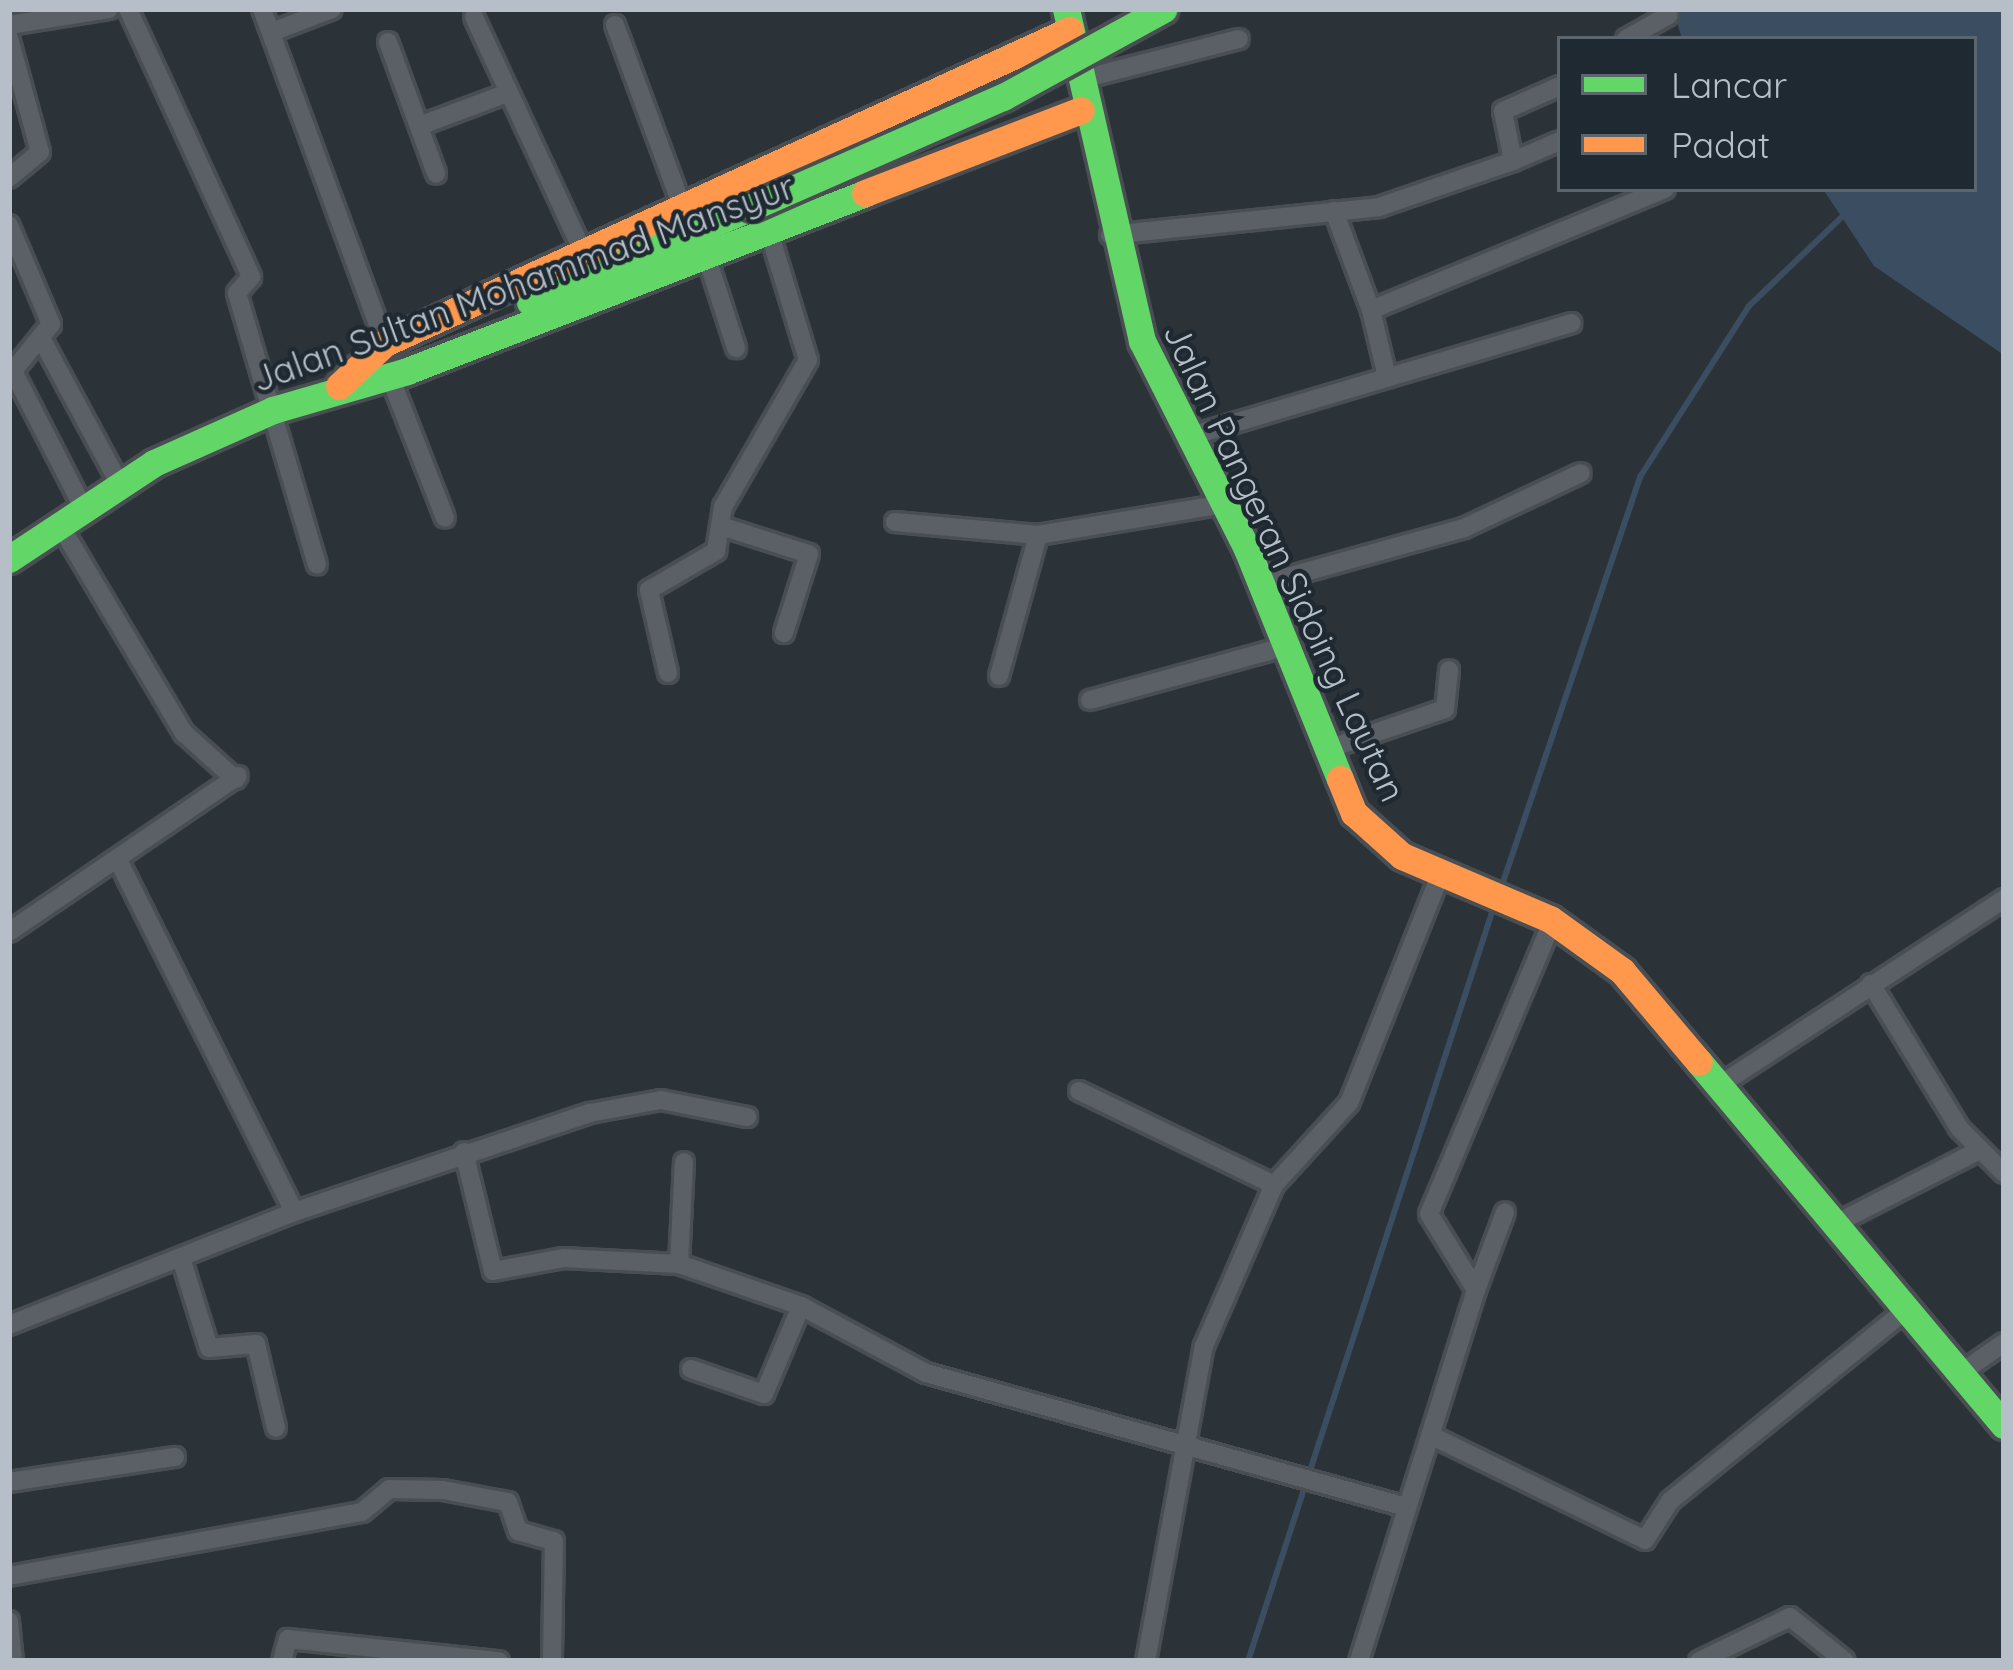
<!DOCTYPE html>
<style>
body{margin:0}
#map{position:relative;width:2013px;height:1670px;overflow:hidden;background:#2b3238;font-family:Quicksand,sans-serif}
div>[style]{position:absolute}
.water>*{inset:0;background:#3b4e61}
.stream>*{height:6px;margin:-3px;padding:0 3px;transform-origin:3px;border-radius:3px;background:#3b4e61}
.roads{filter:drop-shadow(3px 0 #494e53) drop-shadow(-3px 0 #494e53) drop-shadow(0 3px #494e53) drop-shadow(0 -3px #494e53)}
.street>*{height:18px;margin:-9px;padding:0 9px;transform-origin:9px;border-radius:9px;background:#5b6066}
.fast>*{height:27px;margin:-13.5px;padding:0 13.5px;transform-origin:13.5px;border-radius:13.5px;background:#63d668}
.slow>*{height:27px;margin:-13.5px;padding:0 13.5px;transform-origin:13.5px;border-radius:13.5px;background:#ff974d}
.bridges{filter:drop-shadow(3px 0 #494e53) drop-shadow(-3px 0 #494e53) drop-shadow(0 3px #494e53) drop-shadow(0 -3px #494e53)}
.fast-bridge>*{height:27px;margin:-13.5px;padding:0 13.5px;transform-origin:13.5px;border-radius:13.5px;background:#63d668}
span{translate:-50% -50%;white-space:nowrap;text-align:center;line-height:1.15;-webkit-text-stroke:9px #1f2932;paint-order:stroke}
.street-label{font-size:36px;color:#b6bfc8}
.frame{position:absolute;inset:0;border:12px solid #b6bfc8;pointer-events:none}
.legend{position:absolute;left:1557px;top:36px;width:420px;height:156px;box-sizing:border-box;background:#1f2932;border:3px solid #5b656e;margin:0;padding:15px 21px;list-style:none;font-size:36px;color:#b6bfc8}
.legend li{display:flex;align-items:center;gap:24px;height:60px}
.legend b{width:60px;border:3px solid #5b656e}
</style>
<div id="map">
<div class="water">
<i style="clip-path:polygon(1673px 9px,2004px 9px,2004px 355px,1874px 266px,1823px 189px,1974px 189px,1974px 39px,1682px 39px)"></i>
</div>
<div class="stream">
<i style="left:1501px;top:888px;width:434px;rotate:-71.3deg"></i>
<i style="left:1640px;top:477px;width:203px;rotate:-57.5deg"></i>
<i style="left:1749px;top:306px;width:130px;rotate:-43.8deg"></i>
<i style="left:1248px;top:1661px;width:794px;rotate:-71.95deg"></i>
</div>
<div class="roads">
<div class="street">
<i style="left:128px;top:9px;width:295px;rotate:65.3deg"></i>
<i style="left:251px;top:277px;width:21px;rotate:131deg"></i>
<i style="left:237px;top:293px;width:283px;rotate:73.6deg"></i>
<i style="left:262px;top:9px;width:356px;rotate:69.8deg"></i>
<i style="left:474px;top:17px;width:255px;rotate:65.1deg"></i>
<i style="left:9px;top:25px;width:101px;rotate:-9.1deg"></i>
<i style="left:615px;top:25px;width:190px;rotate:69.7deg"></i>
<i style="left:272px;top:32px;width:64px;rotate:-21deg"></i>
<i style="left:9px;top:38px;width:118px;rotate:74.8deg"></i>
<i style="left:40px;top:152px;width:40px;rotate:140deg"></i>
<i style="left:1626px;top:39px;width:49px;rotate:-29.2deg"></i>
<i style="left:388px;top:42px;width:140px;rotate:69.9deg"></i>
<i style="left:1078px;top:80px;width:166px;rotate:-14.3deg"></i>
<i style="left:419px;top:126px;width:89px;rotate:-20.5deg"></i>
<i style="left:1513px;top:161px;width:51px;rotate:-23.1deg"></i>
<i style="left:1334px;top:211px;width:106px;rotate:69.5deg"></i>
<i style="left:1371px;top:310px;width:318px;rotate:-22.4deg"></i>
<i style="left:9px;top:225px;width:108px;rotate:67deg"></i>
<i style="left:51px;top:324px;width:60px;rotate:129deg"></i>
<i style="left:13px;top:371px;width:151px;rotate:62.8deg"></i>
<i style="left:1110px;top:235px;width:270px;rotate:-5.9deg"></i>
<i style="left:1379px;top:207px;width:142px;rotate:-18.9deg"></i>
<i style="left:1513px;top:161px;width:51px;rotate:-101.3deg"></i>
<i style="left:1503px;top:111px;width:62px;rotate:-23.7deg"></i>
<i style="left:707px;top:258px;width:95px;rotate:72.1deg"></i>
<i style="left:1371px;top:310px;width:65px;rotate:76.6deg"></i>
<i style="left:41px;top:338px;width:165px;rotate:61.7deg"></i>
<i style="left:390px;top:377px;width:151px;rotate:68.7deg"></i>
<i style="left:1187px;top:437px;width:401px;rotate:-16.5deg"></i>
<i style="left:58px;top:522px;width:246px;rotate:59.2deg"></i>
<i style="left:184px;top:733px;width:69px;rotate:42deg"></i>
<i style="left:895px;top:522px;width:144px;rotate:5.2deg"></i>
<i style="left:1038px;top:535px;width:189px;rotate:-9.5deg"></i>
<i style="left:721px;top:526px;width:92px;rotate:17.7deg"></i>
<i style="left:809px;top:554px;width:83px;rotate:107.6deg"></i>
<i style="left:1262px;top:584px;width:210px;rotate:-15.5deg"></i>
<i style="left:1464px;top:528px;width:129px;rotate:-25.2deg"></i>
<i style="left:668px;top:673px;width:85px;rotate:-102.9deg"></i>
<i style="left:649px;top:590px;width:78px;rotate:-30.2deg"></i>
<i style="left:716px;top:551px;width:45px;rotate:-81deg"></i>
<i style="left:723px;top:507px;width:170px;rotate:-60deg"></i>
<i style="left:808px;top:360px;width:134px;rotate:-106.9deg"></i>
<i style="left:999px;top:676px;width:146px;rotate:-74.5deg"></i>
<i style="left:1090px;top:700px;width:204px;rotate:-15.3deg"></i>
<i style="left:1325px;top:750px;width:127px;rotate:-18.9deg"></i>
<i style="left:1445px;top:709px;width:39px;rotate:-84deg"></i>
<i style="left:118px;top:860px;width:394px;rotate:63.4deg"></i>
<i style="left:9px;top:932px;width:277px;rotate:-34.3deg"></i>
<i style="left:1871px;top:984px;width:170px;rotate:58.5deg"></i>
<i style="left:1960px;top:1129px;width:62px;rotate:45deg"></i>
<i style="left:1723px;top:1083px;width:336px;rotate:-33.2deg"></i>
<i style="left:1079px;top:1091px;width:216px;rotate:25.7deg"></i>
<i style="left:1274px;top:1185px;width:111px;rotate:-47.6deg"></i>
<i style="left:1349px;top:1103px;width:245px;rotate:-68.2deg"></i>
<i style="left:464px;top:1152px;width:122px;rotate:76.3deg"></i>
<i style="left:493px;top:1271px;width:71px;rotate:-10.5deg"></i>
<i style="left:563px;top:1258px;width:116px;rotate:3deg"></i>
<i style="left:679px;top:1264px;width:129px;rotate:19deg"></i>
<i style="left:801px;top:1306px;width:142px;rotate:28.2deg"></i>
<i style="left:926px;top:1373px;width:499px;rotate:15.6deg"></i>
<i style="left:1837px;top:1223px;width:158px;rotate:-27.1deg"></i>
<i style="left:181px;top:1258px;width:94px;rotate:72.7deg"></i>
<i style="left:209px;top:1348px;width:47px;rotate:-4.9deg"></i>
<i style="left:256px;top:1344px;width:86px;rotate:76.6deg"></i>
<i style="left:679px;top:1264px;width:102px;rotate:-87.2deg"></i>
<i style="left:1476px;top:1290px;width:83px;rotate:-69.6deg"></i>
<i style="left:9px;top:1325px;width:307px;rotate:-21.6deg"></i>
<i style="left:294px;top:1212px;width:312px;rotate:-18.5deg"></i>
<i style="left:590px;top:1113px;width:72px;rotate:-10.4deg"></i>
<i style="left:661px;top:1100px;width:88px;rotate:11.2deg"></i>
<i style="left:691px;top:1369px;width:77px;rotate:18.9deg"></i>
<i style="left:764px;top:1394px;width:95px;rotate:-67.2deg"></i>
<i style="left:1959px;top:1374px;width:55px;rotate:-34.6deg"></i>
<i style="left:1430px;top:1435px;width:239px;rotate:26deg"></i>
<i style="left:1645px;top:1540px;width:46px;rotate:-57.3deg"></i>
<i style="left:1670px;top:1501px;width:305px;rotate:-39deg"></i>
<i style="left:9px;top:1482px;width:168px;rotate:-8.6deg"></i>
<i style="left:9px;top:1576px;width:359px;rotate:-10.3deg"></i>
<i style="left:362px;top:1512px;width:35px;rotate:-40deg"></i>
<i style="left:389px;top:1489px;width:54px;rotate:1.1deg"></i>
<i style="left:443px;top:1490px;width:66px;rotate:10.5deg"></i>
<i style="left:508px;top:1502px;width:31px;rotate:71deg"></i>
<i style="left:518px;top:1531px;width:37px;rotate:16deg"></i>
<i style="left:554px;top:1541px;width:120px;rotate:91deg"></i>
<i style="left:9px;top:1621px;width:40px;rotate:84.3deg"></i>
<i style="left:282px;top:1661px;width:23px;rotate:-75deg"></i>
<i style="left:288px;top:1639px;width:212px;rotate:6deg"></i>
<i style="left:1146px;top:1661px;width:320px;rotate:-79.6deg"></i>
<i style="left:1204px;top:1346px;width:176px;rotate:-66.5deg"></i>
<i style="left:1359px;top:1661px;width:389px;rotate:-72.5deg"></i>
<i style="left:1476px;top:1290px;width:89px;rotate:-121.7deg"></i>
<i style="left:1429px;top:1214px;width:318px;rotate:-67.1deg"></i>
<i style="left:1699px;top:1661px;width:101px;rotate:-25.8deg"></i>
<i style="left:1790px;top:1617px;width:70px;rotate:38.7deg"></i>
</div>
<div class="fast">
<i style="left:1066px;top:9px;width:341px;rotate:77.1deg"></i>
<i style="left:1142px;top:341px;width:233px;rotate:63.2deg"></i>
<i style="left:1247px;top:549px;width:248px;rotate:68deg"></i>
<i style="left:530px;top:302px;width:241px;rotate:-23.2deg"></i>
<i style="left:9px;top:559px;width:174px;rotate:-33.5deg"></i>
<i style="left:154px;top:463px;width:130px;rotate:-24deg"></i>
<i style="left:273px;top:410px;width:140px;rotate:-16.2deg"></i>
<i style="left:407px;top:371px;width:491px;rotate:-21.2deg"></i>
<i style="left:1699px;top:1062px;width:474px;rotate:50deg"></i>
</div>
<div class="slow">
<i style="left:865px;top:193px;width:231px;rotate:-21deg"></i>
<i style="left:339px;top:386px;width:63px;rotate:-43.1deg"></i>
<i style="left:385px;top:343px;width:753px;rotate:-24.56deg"></i>
<i style="left:1340px;top:779px;width:37px;rotate:68deg"></i>
<i style="left:1354px;top:813px;width:64px;rotate:41.9deg"></i>
<i style="left:1402px;top:856px;width:161px;rotate:23.1deg"></i>
<i style="left:1550px;top:919px;width:89px;rotate:35.8deg"></i>
<i style="left:1622px;top:971px;width:119px;rotate:49.8deg"></i>
</div>
</div>
<div class="bridges">
<div class="fast-bridge">
<i style="left:752px;top:207px;width:274px;rotate:-23.7deg"></i>
<i style="left:1003px;top:97px;width:183px;rotate:-28.7deg"></i>
</div>
</div>
<div class="street-label">
<span style="left:523px;top:282px;rotate:-20deg">Jalan Sultan Mohammad Mansyur</span>
<span style="left:1285px;top:562px;rotate:65deg">Jalan Pangeran Sidoing Lautan</span>
</div>
<div class="frame"></div>
<ul class="legend">
<li><b style="height:15px;background:#63d668"></b>Lancar</li>
<li><b style="height:15px;background:#ff974d"></b>Padat</li>
</ul>
</div>
